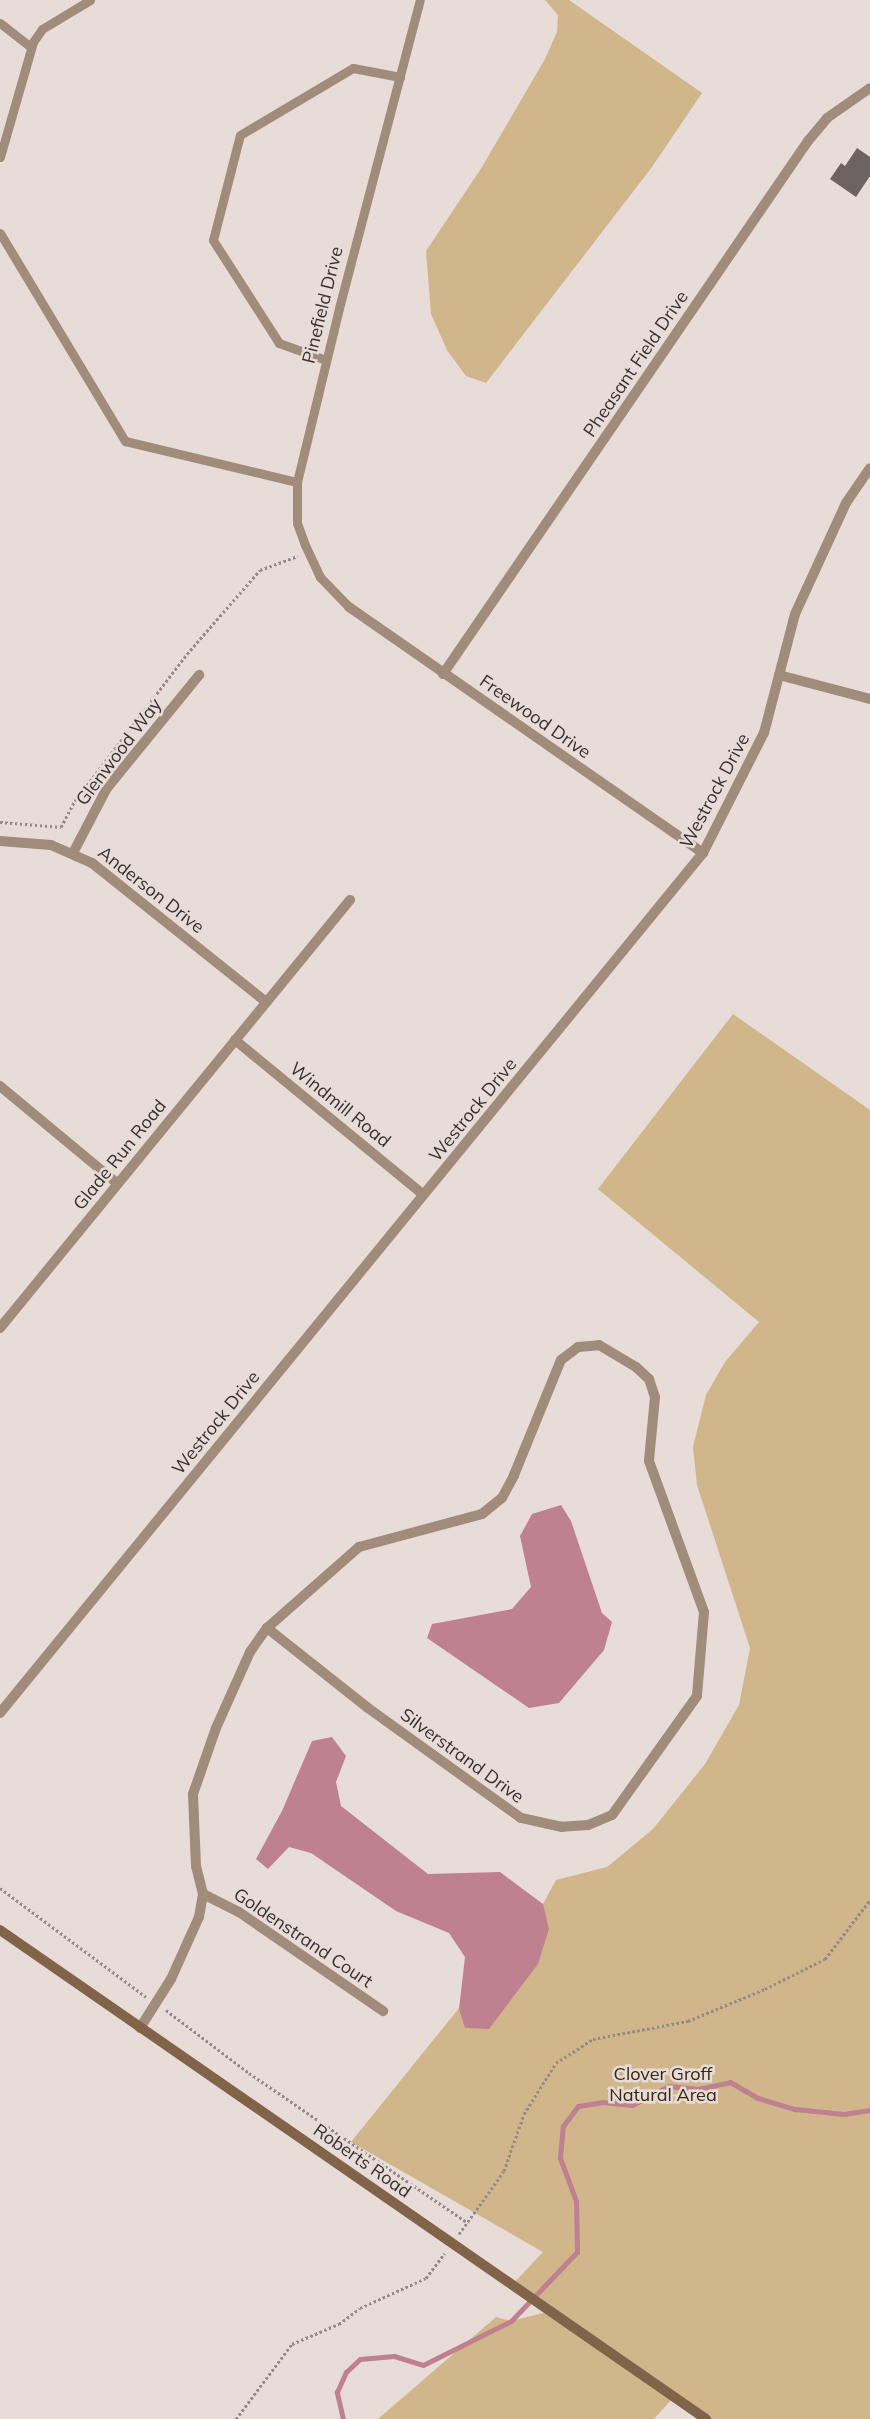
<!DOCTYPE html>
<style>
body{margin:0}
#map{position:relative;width:870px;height:2419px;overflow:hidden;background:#e7dcd8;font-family:Mulish,sans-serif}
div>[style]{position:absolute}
.green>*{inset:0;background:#d0b68a}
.water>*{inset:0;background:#bf8090}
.stream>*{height:5px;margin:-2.5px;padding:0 2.5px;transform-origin:2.5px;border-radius:2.5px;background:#bf8090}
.building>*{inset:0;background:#6d6362}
.path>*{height:3px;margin-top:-1.5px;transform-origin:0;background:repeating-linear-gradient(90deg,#938b88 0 2.5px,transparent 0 5px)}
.service>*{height:9px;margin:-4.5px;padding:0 4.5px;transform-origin:4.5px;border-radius:4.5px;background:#a18b7a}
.minor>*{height:10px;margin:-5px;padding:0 5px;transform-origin:5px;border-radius:5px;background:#a18b7a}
.secondary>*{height:10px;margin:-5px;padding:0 5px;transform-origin:5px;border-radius:5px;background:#816349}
span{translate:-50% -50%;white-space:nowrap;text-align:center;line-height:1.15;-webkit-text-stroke:5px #e7dcd8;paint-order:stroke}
.street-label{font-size:18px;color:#35302f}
.park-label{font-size:18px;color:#36280f}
</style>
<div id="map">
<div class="green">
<i style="clip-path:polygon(545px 0,569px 0,702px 93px,652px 167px,486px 383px,466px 376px,447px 350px,431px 314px,426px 251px,482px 167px,545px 59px,557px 32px,558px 15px)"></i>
<i style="clip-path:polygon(733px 1014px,870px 1110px,870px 2419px,706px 2419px,674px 2397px,654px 2419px,378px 2419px,496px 2317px,511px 2321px,551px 2311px,513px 2284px,543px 2252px,351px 2142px,543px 1904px,556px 1880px,607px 1867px,653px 1829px,705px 1764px,739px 1705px,750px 1648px,697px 1485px,693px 1447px,706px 1395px,725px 1362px,759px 1322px,598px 1189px)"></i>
</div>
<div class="water">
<i style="clip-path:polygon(561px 1505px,571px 1521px,602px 1613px,612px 1622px,604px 1650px,559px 1703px,529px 1708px,427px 1638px,432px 1624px,512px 1609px,531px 1587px,520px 1536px,532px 1514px)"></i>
<i style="clip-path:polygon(332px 1737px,346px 1756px,336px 1782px,341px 1806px,428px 1874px,500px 1872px,543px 1904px,549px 1929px,538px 1964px,489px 2029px,465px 2028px,459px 2009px,465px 1957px,449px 1933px,396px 1911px,311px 1853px,289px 1847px,268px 1869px,256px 1859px,282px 1811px,312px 1741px)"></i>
</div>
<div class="stream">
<i style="left:343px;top:2419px;width:28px;rotate:-103deg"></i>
<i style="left:337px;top:2392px;width:22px;rotate:-66deg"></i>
<i style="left:346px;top:2372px;width:19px;rotate:-43deg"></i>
<i style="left:360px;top:2359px;width:34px;rotate:-5deg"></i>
<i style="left:394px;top:2356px;width:30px;rotate:17deg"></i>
<i style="left:423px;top:2365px;width:98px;rotate:-26.6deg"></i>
<i style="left:511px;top:2321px;width:95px;rotate:-46.3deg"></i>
<i style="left:577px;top:2252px;width:51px;rotate:-91.1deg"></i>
<i style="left:576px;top:2201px;width:46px;rotate:-110.4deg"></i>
<i style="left:560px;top:2158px;width:32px;rotate:-85deg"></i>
<i style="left:563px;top:2126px;width:25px;rotate:-53deg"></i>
<i style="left:578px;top:2106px;width:24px;rotate:-9deg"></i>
<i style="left:602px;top:2102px;width:30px;rotate:6deg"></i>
<i style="left:632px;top:2105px;width:42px;rotate:-27.2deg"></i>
<i style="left:669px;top:2086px;width:29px;rotate:6deg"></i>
<i style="left:698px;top:2089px;width:33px;rotate:-12deg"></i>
<i style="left:730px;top:2082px;width:32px;rotate:30deg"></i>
<i style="left:758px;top:2098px;width:39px;rotate:17deg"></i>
<i style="left:795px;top:2109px;width:49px;rotate:5.8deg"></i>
<i style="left:844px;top:2114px;width:26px;rotate:-9deg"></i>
</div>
<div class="building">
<i style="clip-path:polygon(857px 148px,870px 157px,870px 176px,856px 197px,830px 179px,841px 163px,845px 166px)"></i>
</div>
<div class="path">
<i style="left:0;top:822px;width:61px;rotate:4.7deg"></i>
<i style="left:61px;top:827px;width:30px;rotate:-62deg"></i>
<i style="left:75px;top:801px;width:185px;rotate:-52.7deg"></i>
<i style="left:187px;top:654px;width:111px;rotate:-49deg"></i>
<i style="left:260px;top:570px;width:40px;rotate:-20.2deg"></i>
<i style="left:0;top:1888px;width:182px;rotate:36.7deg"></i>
<i style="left:166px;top:2010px;width:104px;rotate:37.2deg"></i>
<i style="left:249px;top:2073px;width:265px;rotate:34.4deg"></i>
<i style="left:459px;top:2234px;width:77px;rotate:-54.5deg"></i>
<i style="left:504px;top:2171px;width:60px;rotate:-70.7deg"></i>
<i style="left:524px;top:2114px;width:60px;rotate:-57.9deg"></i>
<i style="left:556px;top:2063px;width:44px;rotate:-33deg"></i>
<i style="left:593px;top:2039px;width:97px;rotate:-10.7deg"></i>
<i style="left:688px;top:2021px;width:83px;rotate:-22.6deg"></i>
<i style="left:765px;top:1989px;width:67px;rotate:-26.6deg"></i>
<i style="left:825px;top:1959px;width:74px;rotate:-52.7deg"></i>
<i style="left:236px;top:2419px;width:94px;rotate:-53.3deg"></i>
<i style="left:292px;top:2344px;width:51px;rotate:-23.1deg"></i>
<i style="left:339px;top:2324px;width:26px;rotate:-37deg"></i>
<i style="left:360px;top:2308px;width:72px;rotate:-24.4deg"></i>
<i style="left:426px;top:2278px;width:31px;rotate:-53deg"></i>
</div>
<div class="service">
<i style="left:0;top:23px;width:39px;rotate:38deg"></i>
<i style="left:0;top:157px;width:120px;rotate:-74deg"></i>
<i style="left:33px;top:42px;width:16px;rotate:-55deg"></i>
<i style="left:42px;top:29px;width:56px;rotate:-31.1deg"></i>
<i style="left:0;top:233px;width:243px;rotate:59deg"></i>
<i style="left:125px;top:441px;width:177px;rotate:13.4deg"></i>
<i style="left:326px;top:360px;width:50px;rotate:-160.1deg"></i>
<i style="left:279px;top:343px;width:122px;rotate:-122.7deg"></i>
<i style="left:213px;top:240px;width:108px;rotate:-75.6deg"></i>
<i style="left:240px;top:135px;width:131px;rotate:-30.7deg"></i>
<i style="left:353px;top:68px;width:48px;rotate:10.8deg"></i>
<i style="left:349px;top:607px;width:42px;rotate:-134deg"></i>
<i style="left:320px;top:577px;width:35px;rotate:-115deg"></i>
<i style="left:305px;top:545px;width:23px;rotate:-110deg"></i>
<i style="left:297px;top:523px;width:41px;rotate:-90deg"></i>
<i style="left:297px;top:482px;width:179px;rotate:-76.4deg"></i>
<i style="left:339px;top:308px;width:318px;rotate:-75.3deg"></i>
</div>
<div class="minor">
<i style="left:349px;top:607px;width:431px;rotate:34.8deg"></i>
<i style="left:443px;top:674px;width:646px;rotate:-55.6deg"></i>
<i style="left:808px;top:141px;width:30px;rotate:-50deg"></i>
<i style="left:827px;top:118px;width:52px;rotate:-34.9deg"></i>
<i style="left:779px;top:675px;width:94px;rotate:14.8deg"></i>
<i style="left:0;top:841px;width:51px;rotate:4.5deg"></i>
<i style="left:51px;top:845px;width:45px;rotate:23.7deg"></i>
<i style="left:92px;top:863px;width:223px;rotate:38.6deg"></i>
<i style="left:73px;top:853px;width:73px;rotate:-62.4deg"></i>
<i style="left:107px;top:788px;width:146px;rotate:-50.8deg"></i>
<i style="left:235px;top:1040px;width:244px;rotate:39.4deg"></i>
<i style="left:0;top:1086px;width:153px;rotate:39.7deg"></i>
<i style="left:0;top:1328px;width:553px;rotate:-50.73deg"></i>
<i style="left:0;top:1713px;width:1111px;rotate:-50.74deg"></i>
<i style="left:703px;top:853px;width:135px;rotate:-63.1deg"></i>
<i style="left:764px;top:733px;width:123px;rotate:-75.4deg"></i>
<i style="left:795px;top:614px;width:122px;rotate:-65.3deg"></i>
<i style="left:846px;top:503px;width:42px;rotate:-55.6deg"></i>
<i style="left:203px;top:1894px;width:40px;rotate:26.6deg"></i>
<i style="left:239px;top:1912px;width:175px;rotate:34.5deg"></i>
<i style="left:140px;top:2028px;width:58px;rotate:-57.7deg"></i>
<i style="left:171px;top:1979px;width:68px;rotate:-65.7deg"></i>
<i style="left:199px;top:1917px;width:23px;rotate:-80deg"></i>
<i style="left:203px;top:1894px;width:29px;rotate:-104deg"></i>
<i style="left:196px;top:1866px;width:72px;rotate:-92.4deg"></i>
<i style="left:193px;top:1794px;width:70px;rotate:-70.8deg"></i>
<i style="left:216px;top:1728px;width:83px;rotate:-65.9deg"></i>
<i style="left:250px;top:1652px;width:29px;rotate:-55deg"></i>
<i style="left:267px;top:1628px;width:123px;rotate:-41.4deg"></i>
<i style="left:359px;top:1547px;width:127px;rotate:-15deg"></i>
<i style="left:482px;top:1514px;width:26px;rotate:-39deg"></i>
<i style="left:502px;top:1498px;width:26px;rotate:-62deg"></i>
<i style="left:514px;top:1475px;width:124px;rotate:-67.8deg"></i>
<i style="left:561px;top:1360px;width:21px;rotate:-37deg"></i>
<i style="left:578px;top:1347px;width:21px;rotate:-5deg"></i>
<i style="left:599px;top:1345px;width:43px;rotate:30.7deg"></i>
<i style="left:636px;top:1367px;width:18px;rotate:43deg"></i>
<i style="left:649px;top:1379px;width:19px;rotate:72deg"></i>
<i style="left:655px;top:1397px;width:64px;rotate:95.4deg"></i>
<i style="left:649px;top:1461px;width:161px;rotate:70deg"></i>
<i style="left:704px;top:1612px;width:84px;rotate:94.8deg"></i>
<i style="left:697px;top:1696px;width:146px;rotate:125.5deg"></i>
<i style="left:612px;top:1815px;width:26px;rotate:157deg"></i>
<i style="left:588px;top:1825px;width:26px;rotate:176deg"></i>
<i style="left:562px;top:1827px;width:42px;rotate:-167.6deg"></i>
<i style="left:521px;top:1818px;width:188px;rotate:-144.3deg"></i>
<i style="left:368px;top:1708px;width:129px;rotate:-141.6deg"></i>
</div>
<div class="secondary">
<i style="left:0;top:1930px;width:859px;rotate:34.71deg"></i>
</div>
<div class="street-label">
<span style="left:323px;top:305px;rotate:-76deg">Pinefield Drive</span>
<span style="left:636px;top:364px;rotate:-56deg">Pheasant Field Drive</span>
<span style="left:535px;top:717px;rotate:35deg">Freewood Drive</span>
<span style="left:119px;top:752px;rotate:-53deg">Glenwood Way</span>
<span style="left:715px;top:791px;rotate:-62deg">Westrock Drive</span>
<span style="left:151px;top:890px;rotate:38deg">Anderson Drive</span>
<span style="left:340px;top:1105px;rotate:39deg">Windmill Road</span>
<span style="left:473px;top:1110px;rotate:-51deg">Westrock Drive</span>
<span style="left:120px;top:1155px;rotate:-51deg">Glade Run Road</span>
<span style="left:216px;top:1423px;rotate:-51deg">Westrock Drive</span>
<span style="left:462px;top:1756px;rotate:36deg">Silverstrand Drive</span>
<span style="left:303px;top:1938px;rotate:34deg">Goldenstrand Court</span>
<span style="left:362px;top:2161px;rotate:35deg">Roberts Road</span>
</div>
<div class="park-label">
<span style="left:663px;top:2085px">Clover Groff<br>Natural Area</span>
</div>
</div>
